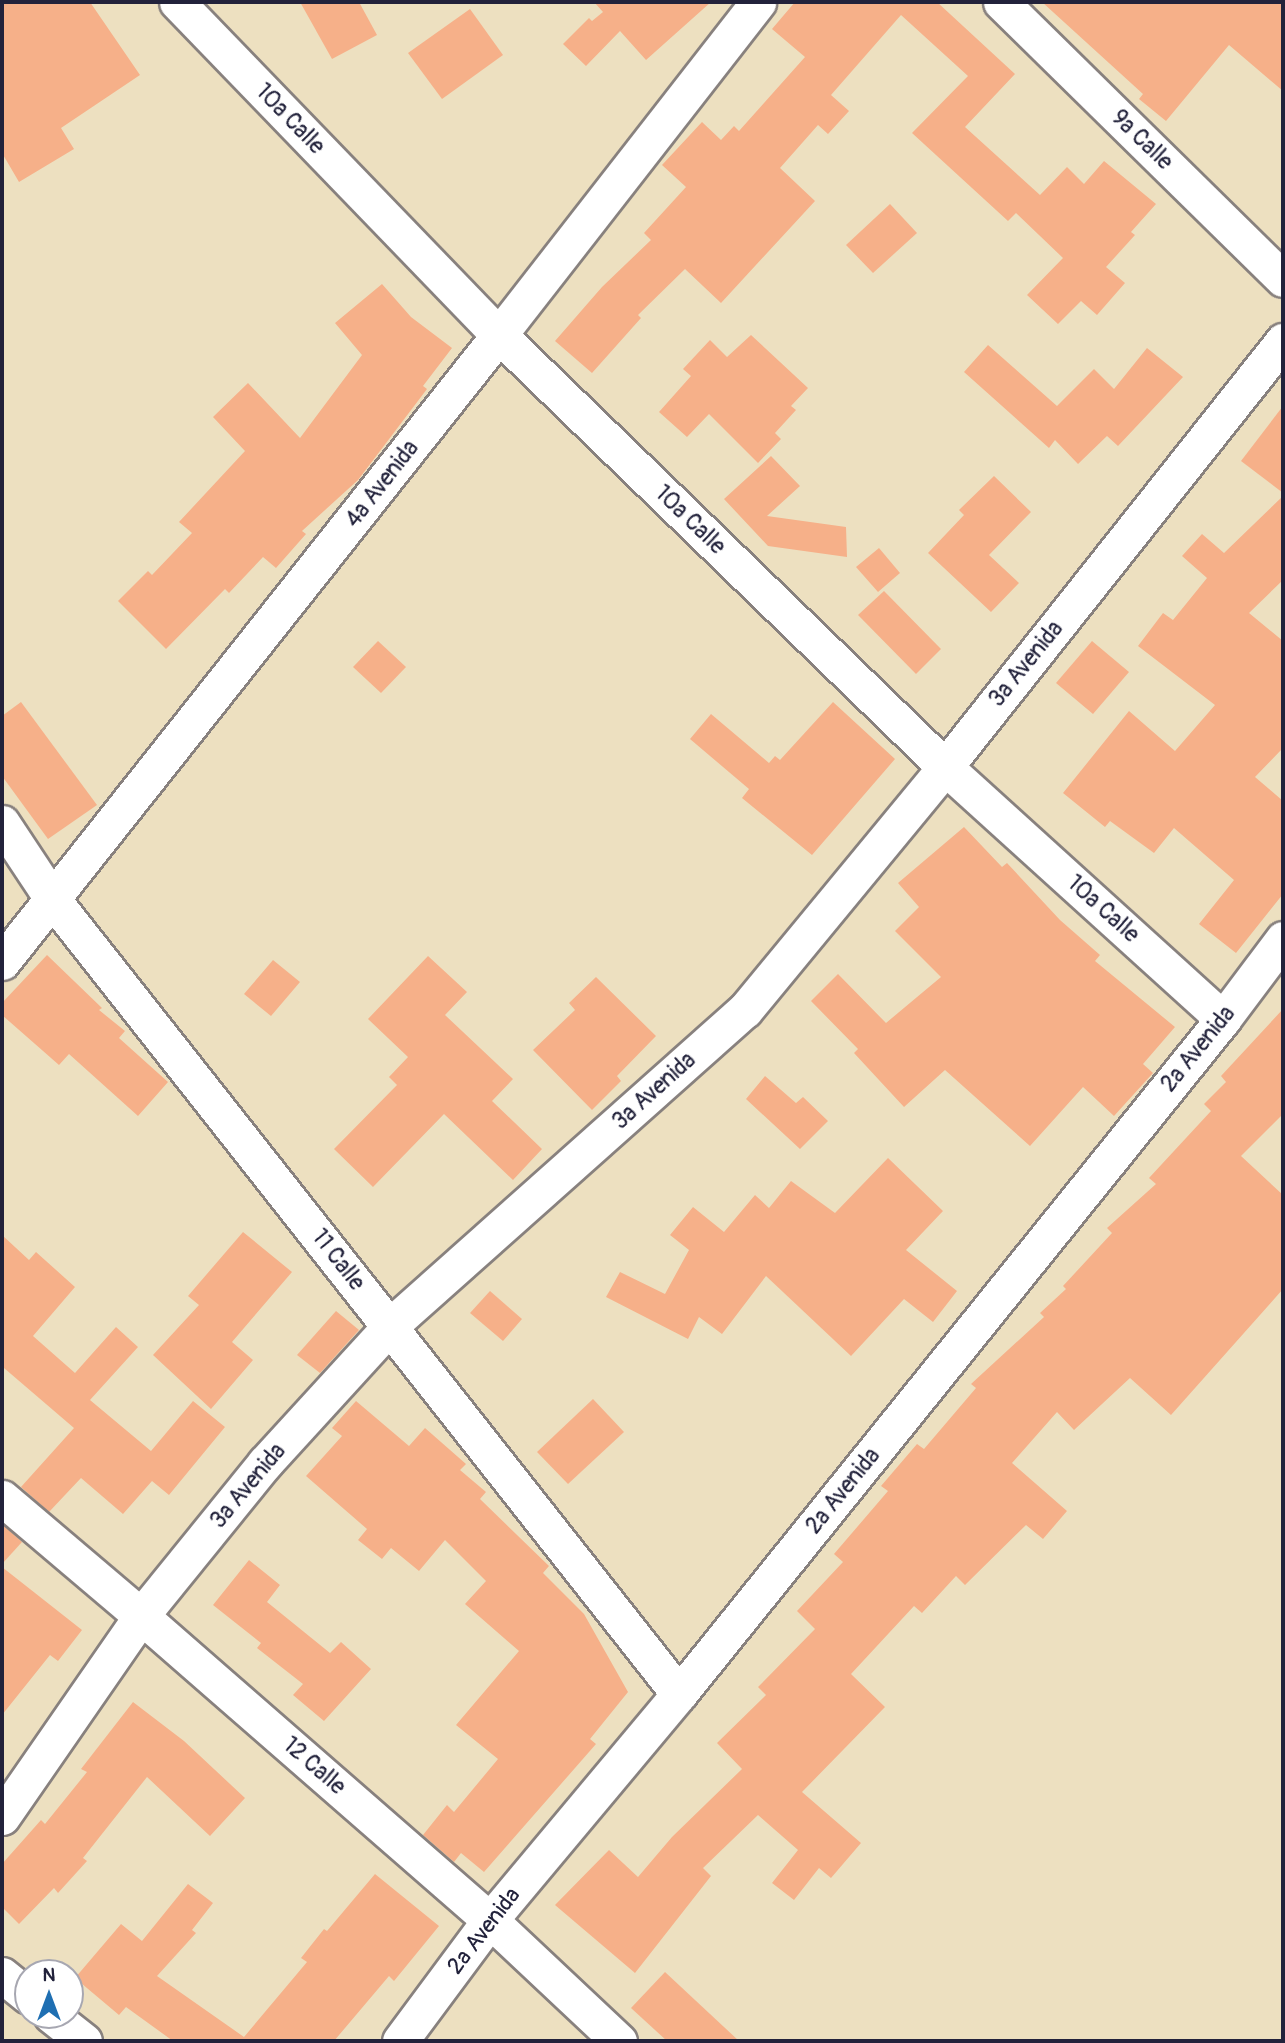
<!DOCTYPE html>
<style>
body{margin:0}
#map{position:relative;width:1285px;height:2043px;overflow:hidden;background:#ede0c0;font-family:Pangolin,sans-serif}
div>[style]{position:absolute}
.building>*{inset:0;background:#f6b089}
.roads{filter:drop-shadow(2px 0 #88817e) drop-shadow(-2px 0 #88817e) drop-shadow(0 2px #88817e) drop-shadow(0 -2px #88817e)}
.street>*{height:35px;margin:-17.5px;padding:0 17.5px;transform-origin:17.5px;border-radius:17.5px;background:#fff}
span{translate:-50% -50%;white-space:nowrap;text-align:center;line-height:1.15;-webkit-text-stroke:5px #fff;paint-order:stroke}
.street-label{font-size:23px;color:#22223b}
.frame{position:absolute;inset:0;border:4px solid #22223b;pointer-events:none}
.north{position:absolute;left:14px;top:1959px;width:70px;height:70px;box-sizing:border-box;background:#fff;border:2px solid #a7a7b1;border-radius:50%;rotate:0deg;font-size:19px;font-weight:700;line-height:28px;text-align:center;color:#22223b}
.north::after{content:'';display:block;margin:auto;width:24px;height:32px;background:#1f6fb2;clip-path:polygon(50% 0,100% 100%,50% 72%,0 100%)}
</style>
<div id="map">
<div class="building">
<i style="clip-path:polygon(2px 2px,90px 2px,140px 75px,61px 128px,74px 149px,19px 182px,2px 153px)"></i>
<i style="clip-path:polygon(300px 2px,359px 2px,377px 35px,332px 59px)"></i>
<i style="clip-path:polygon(594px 2px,711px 2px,646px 60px,620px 31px,586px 66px,563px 44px,589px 18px,592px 21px,603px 12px)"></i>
<i style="clip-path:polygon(795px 2px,937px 2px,1015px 74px,965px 127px,1040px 195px,1067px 167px,1084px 184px,1104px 161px,1156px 204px,1131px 232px,1135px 235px,1106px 267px,1125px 283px,1097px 315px,1081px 301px,1058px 324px,1027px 295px,1063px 258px,1016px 213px,1008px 221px,912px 133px,968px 76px,901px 15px,831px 95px,849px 111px,828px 134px,818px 125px,780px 168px,815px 201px,721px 303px,685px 269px,638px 315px,641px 318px,592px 373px,555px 341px,602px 287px,651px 240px,644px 233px,686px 187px,662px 165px,702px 122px,721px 140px,734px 126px,739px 131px,805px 57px,772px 29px)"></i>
<i style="clip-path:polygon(1042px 2px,1283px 2px,1283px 91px,1229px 45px,1166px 121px,1139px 99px,1143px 94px)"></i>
<i style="clip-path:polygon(470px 9px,503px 55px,442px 99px,408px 53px)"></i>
<i style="clip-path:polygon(890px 204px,917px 233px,873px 273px,846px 245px)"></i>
<i style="clip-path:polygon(382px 284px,411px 317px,452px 348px,423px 386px,427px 389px,358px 480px,302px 531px,306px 534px,276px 568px,263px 557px,229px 593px,225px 589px,166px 649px,118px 601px,148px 571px,152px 575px,192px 533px,179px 522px,245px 451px,213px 417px,248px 383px,300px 438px,362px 355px,335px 323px)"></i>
<i style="clip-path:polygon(751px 335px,808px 388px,791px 406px,796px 410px,775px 433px,781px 439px,758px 463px,709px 414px,687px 437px,659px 412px,691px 376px,683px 369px,710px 340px,727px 357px)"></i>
<i style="clip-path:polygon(988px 345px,1057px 406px,1094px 369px,1114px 389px,1147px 348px,1183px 377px,1118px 446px,1107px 436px,1078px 464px,1055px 440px,1049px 448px,964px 372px)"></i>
<i style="clip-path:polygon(1283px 406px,1283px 493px,1241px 461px)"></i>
<i style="clip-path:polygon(771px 456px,800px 486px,767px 516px,846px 527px,847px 557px,768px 546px,724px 499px)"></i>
<i style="clip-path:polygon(994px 476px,1031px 512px,989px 555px,1019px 583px,991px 612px,928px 553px,964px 515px,959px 510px)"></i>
<i style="clip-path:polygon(1283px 496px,1283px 580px,1249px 613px,1283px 641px,1283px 748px,1255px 777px,1283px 801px,1283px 894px,1236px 953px,1199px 924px,1234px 880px,1174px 828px,1154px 853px,1110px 821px,1105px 827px,1063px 793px,1129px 711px,1175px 751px,1215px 705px,1138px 646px,1163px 613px,1173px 620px,1207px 578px,1182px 556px,1202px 534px,1224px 553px)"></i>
<i style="clip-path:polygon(879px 548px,900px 573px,878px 592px,856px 567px)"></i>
<i style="clip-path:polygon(884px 591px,941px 649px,916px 674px,858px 615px)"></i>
<i style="clip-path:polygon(378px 641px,406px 667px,381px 693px,353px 667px)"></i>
<i style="clip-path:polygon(1092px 641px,1129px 672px,1093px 714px,1056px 683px)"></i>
<i style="clip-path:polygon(21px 702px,97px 805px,48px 839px,2px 776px,2px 716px)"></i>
<i style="clip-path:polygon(833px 702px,895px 759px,812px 855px,742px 798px,749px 789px,690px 739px,711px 714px,769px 763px,775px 756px,780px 760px)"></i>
<i style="clip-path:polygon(964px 827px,1002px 867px,1007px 863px,1060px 920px,1100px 955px,1095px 961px,1175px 1027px,1143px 1064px,1153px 1073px,1114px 1116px,1083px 1087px,1030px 1146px,945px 1070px,904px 1107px,854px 1053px,858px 1049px,811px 1001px,838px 974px,886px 1023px,941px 977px,895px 931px,919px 907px,898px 883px)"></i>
<i style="clip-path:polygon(47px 955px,102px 1008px,99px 1010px,125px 1031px,119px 1038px,168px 1082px,138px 1116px,69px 1054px,59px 1065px,2px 1015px,2px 1003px)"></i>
<i style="clip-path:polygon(428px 956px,467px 992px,445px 1015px,513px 1079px,492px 1101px,542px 1149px,513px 1180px,444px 1114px,373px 1187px,334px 1149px,397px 1085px,389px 1077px,408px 1057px,368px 1019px)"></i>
<i style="clip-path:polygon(273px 960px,300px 982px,271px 1016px,244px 994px)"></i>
<i style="clip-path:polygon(596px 977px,656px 1036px,617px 1076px,621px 1081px,592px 1110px,533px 1050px,575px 1010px,569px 1003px)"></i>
<i style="clip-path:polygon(1283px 1009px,1283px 1114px,1241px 1156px,1283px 1195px,1283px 1289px,1171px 1415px,1130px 1378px,1074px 1430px,1057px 1412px,1012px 1463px,1067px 1511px,1043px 1539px,1026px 1525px,965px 1585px,956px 1576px,922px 1613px,914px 1606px,851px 1674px,885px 1707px,802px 1792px,861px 1843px,831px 1878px,819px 1868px,794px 1900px,772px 1883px,798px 1850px,758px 1815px,703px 1868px,711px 1876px,635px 1973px,555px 1905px,609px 1850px,638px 1877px,672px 1837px,742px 1769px,717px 1743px,766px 1695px,758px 1687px,815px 1629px,797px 1611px,843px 1562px,834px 1554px,888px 1491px,881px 1486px,917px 1444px,924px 1449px,976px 1388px,971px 1384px,1044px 1317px,1040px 1313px,1066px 1289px,1063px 1286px,1112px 1233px,1107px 1228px,1156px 1184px,1149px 1178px,1211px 1111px,1204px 1104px,1226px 1082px,1221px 1076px)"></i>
<i style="clip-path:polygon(765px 1076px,796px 1103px,803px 1097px,828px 1121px,800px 1149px,746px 1099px)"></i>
<i style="clip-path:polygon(888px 1158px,943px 1211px,906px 1250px,957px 1291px,933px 1322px,904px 1299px,851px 1356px,766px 1276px,722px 1334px,699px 1317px,688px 1339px,606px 1297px,620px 1272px,665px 1294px,689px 1250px,670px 1235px,693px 1207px,724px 1232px,755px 1195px,769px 1208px,791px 1181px,835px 1213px)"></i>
<i style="clip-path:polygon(243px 1232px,292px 1272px,232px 1342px,253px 1360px,211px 1409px,153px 1355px,199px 1305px,188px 1296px)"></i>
<i style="clip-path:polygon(2px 1235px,29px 1260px,36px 1252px,75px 1287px,33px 1336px,75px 1373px,116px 1327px,138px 1347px,90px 1400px,151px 1451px,193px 1401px,225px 1427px,169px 1495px,152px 1481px,123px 1514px,81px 1478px,49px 1512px,21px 1487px,74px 1428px,4px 1368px,2px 1371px)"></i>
<i style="clip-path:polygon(490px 1291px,522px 1319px,503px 1341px,470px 1313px)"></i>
<i style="clip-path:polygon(336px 1311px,359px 1330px,320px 1373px,297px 1355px)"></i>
<i style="clip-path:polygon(593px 1399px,624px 1432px,568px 1484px,537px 1452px)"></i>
<i style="clip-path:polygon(356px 1401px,409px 1446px,425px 1428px,466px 1464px,460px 1470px,486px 1492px,480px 1499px,549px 1566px,543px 1573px,584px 1614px,628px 1692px,590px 1739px,596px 1744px,484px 1872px,461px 1853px,454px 1862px,423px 1835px,447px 1805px,454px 1812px,498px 1759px,456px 1725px,519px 1651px,465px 1604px,486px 1581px,445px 1540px,419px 1571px,391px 1548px,382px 1559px,358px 1540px,367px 1529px,306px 1476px,342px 1436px,332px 1428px)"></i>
<i style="clip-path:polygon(2px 1524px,22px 1542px,2px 1564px)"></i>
<i style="clip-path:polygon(249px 1560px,280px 1585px,267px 1602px,330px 1653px,341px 1642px,371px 1669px,324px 1721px,293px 1695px,303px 1684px,257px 1648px,261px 1643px,213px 1605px)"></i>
<i style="clip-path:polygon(2px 1567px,82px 1630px,58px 1661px,50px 1655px,2px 1715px)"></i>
<i style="clip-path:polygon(133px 1702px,184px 1741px,245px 1798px,210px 1836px,147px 1777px,83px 1858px,87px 1861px,58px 1893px,54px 1888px,19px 1924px,2px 1907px,2px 1864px,41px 1820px,45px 1824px,87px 1772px,81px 1769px)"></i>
<i style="clip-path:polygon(375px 1874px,439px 1926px,394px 1981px,389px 1976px,334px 2041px,173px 2041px,126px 2007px,119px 2015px,75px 1978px,121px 1924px,142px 1941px,188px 1884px,213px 1903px,192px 1930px,196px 1933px,157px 1976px,244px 2037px,307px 1962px,301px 1958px,324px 1929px,327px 1931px)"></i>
<i style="clip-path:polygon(665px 1972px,739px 2041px,667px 2041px,631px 2008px)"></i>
</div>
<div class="roads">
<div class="street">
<i style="left:177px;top:2px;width:463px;rotate:46deg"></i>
<i style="left:499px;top:335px;width:621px;rotate:44.09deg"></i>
<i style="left:945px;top:767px;width:375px;rotate:42.2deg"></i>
<i style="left:1001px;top:2px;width:395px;rotate:44.5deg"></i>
<i style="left:2px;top:823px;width:92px;rotate:56.5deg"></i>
<i style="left:53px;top:900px;width:1011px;rotate:51.75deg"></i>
<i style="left:2px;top:962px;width:800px;rotate:-51.6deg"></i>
<i style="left:499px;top:335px;width:422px;rotate:-52.1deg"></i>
<i style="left:2px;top:1498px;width:182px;rotate:40.3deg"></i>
<i style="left:141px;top:1616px;width:463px;rotate:41.1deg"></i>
<i style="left:490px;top:1920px;width:177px;rotate:43.2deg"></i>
<i style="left:2px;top:1817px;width:244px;rotate:-55.3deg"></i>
<i style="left:141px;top:1616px;width:197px;rotate:-51deg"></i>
<i style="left:265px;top:1463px;width:185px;rotate:-47.6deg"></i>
<i style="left:390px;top:1326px;width:475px;rotate:-41.7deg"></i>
<i style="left:745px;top:1010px;width:315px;rotate:-50.5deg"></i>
<i style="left:945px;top:767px;width:544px;rotate:-51.57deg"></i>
<i style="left:2px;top:1975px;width:33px;rotate:39deg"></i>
<i style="left:51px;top:2015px;width:42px;rotate:38.2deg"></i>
<i style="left:400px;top:2041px;width:151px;rotate:-53.4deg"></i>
<i style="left:490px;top:1920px;width:295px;rotate:-50.1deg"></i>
<i style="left:679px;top:1694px;width:867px;rotate:-51.13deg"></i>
<i style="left:1223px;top:1019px;width:100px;rotate:-53.1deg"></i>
</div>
</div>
<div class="street-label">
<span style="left:290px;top:119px;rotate:46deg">10a Calle</span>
<span style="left:1142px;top:140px;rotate:44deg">9a Calle</span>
<span style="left:382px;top:484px;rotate:-52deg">4a Avenida</span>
<span style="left:690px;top:520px;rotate:44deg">10a Calle</span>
<span style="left:1026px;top:664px;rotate:-51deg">3a Avenida</span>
<span style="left:1103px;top:909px;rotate:42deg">10a Calle</span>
<span style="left:1198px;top:1049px;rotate:-51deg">2a Avenida</span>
<span style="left:654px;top:1091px;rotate:-42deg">3a Avenida</span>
<span style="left:338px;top:1260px;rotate:52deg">11 Calle</span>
<span style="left:248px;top:1486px;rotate:-50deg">3a Avenida</span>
<span style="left:843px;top:1491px;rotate:-51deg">2a Avenida</span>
<span style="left:314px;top:1766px;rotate:41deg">12 Calle</span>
<span style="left:484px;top:1931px;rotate:-52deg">2a Avenida</span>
</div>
<div class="frame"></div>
<div class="north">N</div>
</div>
